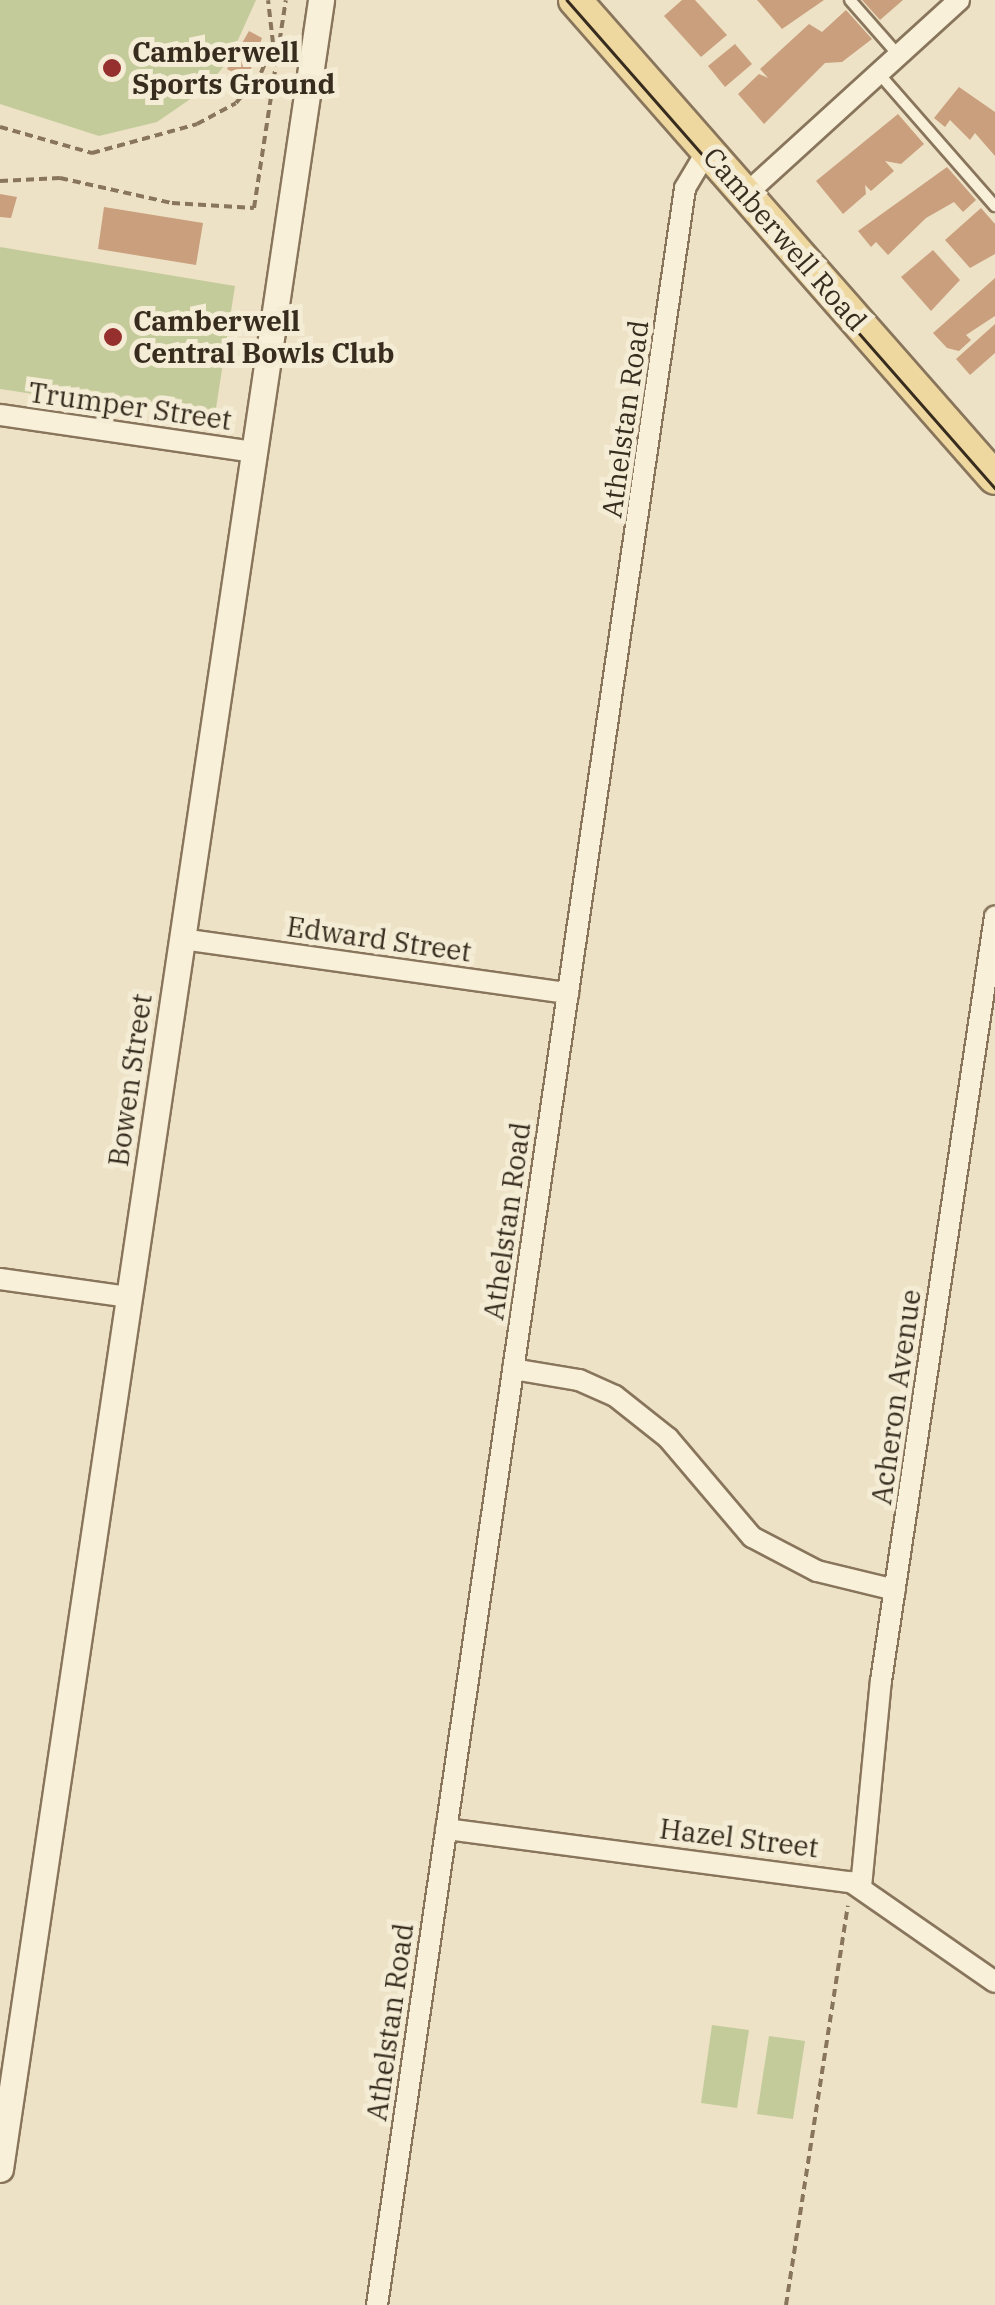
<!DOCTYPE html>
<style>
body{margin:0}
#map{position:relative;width:995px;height:2305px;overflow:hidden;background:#ede2c6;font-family:"IBM Plex Serif",serif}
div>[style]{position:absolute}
.green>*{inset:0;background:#c4cb9a}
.building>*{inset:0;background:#ca9f7d}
.path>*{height:4px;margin-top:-2px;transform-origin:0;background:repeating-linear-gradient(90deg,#88755c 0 8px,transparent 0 13px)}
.roads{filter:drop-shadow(2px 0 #88755c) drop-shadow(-2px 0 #88755c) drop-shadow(0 2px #88755c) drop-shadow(0 -2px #88755c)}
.service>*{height:10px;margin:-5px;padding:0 5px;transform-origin:5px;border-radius:5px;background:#f8f0d9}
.minor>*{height:20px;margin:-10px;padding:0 10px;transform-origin:10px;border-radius:10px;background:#f8f0d9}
.tertiary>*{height:25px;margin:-12.5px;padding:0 12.5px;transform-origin:12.5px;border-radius:12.5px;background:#f8f0d9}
.primary>*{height:32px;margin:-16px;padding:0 16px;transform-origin:16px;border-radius:16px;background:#efd89f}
.tram>*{height:2.5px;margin:-1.25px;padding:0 1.25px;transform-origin:1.25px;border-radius:1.25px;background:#382c1f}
.dots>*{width:28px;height:28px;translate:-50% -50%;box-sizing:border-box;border:5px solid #f5ecd5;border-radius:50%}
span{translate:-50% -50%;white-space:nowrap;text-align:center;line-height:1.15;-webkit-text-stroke:10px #f5ecd5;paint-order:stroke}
.poi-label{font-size:28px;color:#382c1f;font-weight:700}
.left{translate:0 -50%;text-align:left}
.street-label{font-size:28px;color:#382c1f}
</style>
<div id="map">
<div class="green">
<i style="clip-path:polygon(0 0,256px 0,229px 60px,205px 89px,157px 122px,99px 136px,0 104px)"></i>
<i style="clip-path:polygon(0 247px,235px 286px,214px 421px,0 389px)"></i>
<i style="clip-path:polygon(712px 2025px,749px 2030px,737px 2108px,701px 2103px)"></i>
<i style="clip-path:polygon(769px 2036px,805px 2041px,793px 2119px,757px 2114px)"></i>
</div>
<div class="building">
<i style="clip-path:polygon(682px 0,695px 0,727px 35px,701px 57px,664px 16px)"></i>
<i style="clip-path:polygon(757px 0,824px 0,782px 29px)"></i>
<i style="clip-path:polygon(862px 0,903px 0,880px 20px)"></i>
<i style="clip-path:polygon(846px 10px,872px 39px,842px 62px,825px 63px,764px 124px,738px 94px,759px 74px,768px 78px,760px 69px,809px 24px,822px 32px)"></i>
<i style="clip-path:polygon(249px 31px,262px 38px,247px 80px,227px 69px)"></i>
<i style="clip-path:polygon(735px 44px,752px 64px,725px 87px,708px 66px)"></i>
<i style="clip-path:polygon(959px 87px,995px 112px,995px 156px,975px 133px,970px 140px,950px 120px,945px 127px,934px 118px)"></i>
<i style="clip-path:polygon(898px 114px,924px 144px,901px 164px,885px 161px,894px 171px,871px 191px,865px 185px,866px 194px,843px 214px,816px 181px)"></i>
<i style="clip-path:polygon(947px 167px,976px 200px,963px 212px,954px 202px,926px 218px,888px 255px,876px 242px,871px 247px,858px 231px)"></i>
<i style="clip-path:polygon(0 194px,17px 197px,11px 218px,0 217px)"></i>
<i style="clip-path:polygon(104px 207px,203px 223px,196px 265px,98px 249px)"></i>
<i style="clip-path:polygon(981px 208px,995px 224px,995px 254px,970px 268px,945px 240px)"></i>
<i style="clip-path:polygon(933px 250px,960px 280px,931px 311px,901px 277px)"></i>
<i style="clip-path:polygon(995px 278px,995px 316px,966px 335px,971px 340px,959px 351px,947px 348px,933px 333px)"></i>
<i style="clip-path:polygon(995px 324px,995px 353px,970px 375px,956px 359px)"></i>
</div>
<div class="path">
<i style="left:0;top:127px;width:96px;rotate:15.8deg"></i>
<i style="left:92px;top:153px;width:109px;rotate:-15.4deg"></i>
<i style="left:197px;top:124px;width:44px;rotate:-28.3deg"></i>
<i style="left:236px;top:103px;width:39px;rotate:-50deg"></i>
<i style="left:261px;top:73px;width:32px;rotate:-68deg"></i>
<i style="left:273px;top:43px;width:43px;rotate:-96.6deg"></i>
<i style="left:0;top:181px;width:60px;rotate:-2.9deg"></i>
<i style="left:60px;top:178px;width:115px;rotate:12.6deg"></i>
<i style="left:172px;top:203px;width:82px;rotate:3.5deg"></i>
<i style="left:254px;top:208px;width:210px;rotate:-81.3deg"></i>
<i style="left:786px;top:2305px;width:404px;rotate:-81.2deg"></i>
</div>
<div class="roads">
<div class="service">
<i style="left:850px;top:0;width:76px;rotate:48.7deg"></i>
<i style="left:881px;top:76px;width:173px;rotate:48.8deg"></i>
</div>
<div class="minor">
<i style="left:746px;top:194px;width:288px;rotate:-42.3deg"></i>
<i style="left:0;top:415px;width:256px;rotate:8.3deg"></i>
<i style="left:182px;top:939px;width:390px;rotate:8deg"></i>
<i style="left:0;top:1279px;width:129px;rotate:8deg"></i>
<i style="left:513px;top:1369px;width:67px;rotate:9.5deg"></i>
<i style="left:579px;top:1380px;width:39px;rotate:24deg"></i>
<i style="left:615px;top:1396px;width:68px;rotate:38.4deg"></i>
<i style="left:668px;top:1438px;width:130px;rotate:49.7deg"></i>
<i style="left:752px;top:1537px;width:73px;rotate:27.6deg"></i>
<i style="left:817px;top:1571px;width:80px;rotate:13.7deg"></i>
<i style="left:446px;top:1829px;width:408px;rotate:7.5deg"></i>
<i style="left:851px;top:1882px;width:175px;rotate:34.8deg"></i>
<i style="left:861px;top:1887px;width:207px;rotate:-84.5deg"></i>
<i style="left:881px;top:1681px;width:773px;rotate:-81.52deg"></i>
<i style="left:377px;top:2305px;width:2139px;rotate:-81.72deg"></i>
<i style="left:685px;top:188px;width:43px;rotate:-59.3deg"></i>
</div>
<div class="tertiary">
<i style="left:0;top:2169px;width:2193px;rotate:-81.58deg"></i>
</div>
<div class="primary">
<i style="left:575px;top:0;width:636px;rotate:48.7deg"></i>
</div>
</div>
<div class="tram">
<i style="left:567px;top:0;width:649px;rotate:48.75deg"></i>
</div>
<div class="dots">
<i style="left:112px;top:68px;background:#95302e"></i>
<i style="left:113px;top:337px;background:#95302e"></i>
</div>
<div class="poi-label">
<span class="left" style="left:132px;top:68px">Camberwell<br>Sports Ground</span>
<span class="left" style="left:133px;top:337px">Camberwell<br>Central Bowls Club</span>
</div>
<div class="street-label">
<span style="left:785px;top:239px;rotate:49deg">Camberwell Road</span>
<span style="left:130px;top:406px;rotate:8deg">Trumper Street</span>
<span style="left:625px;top:419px;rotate:-82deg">Athelstan Road</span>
<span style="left:379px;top:939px;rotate:8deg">Edward Street</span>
<span style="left:130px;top:1080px;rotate:-82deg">Bowen Street</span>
<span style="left:507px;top:1221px;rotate:-82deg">Athelstan Road</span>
<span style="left:896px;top:1397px;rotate:-82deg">Acheron Avenue</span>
<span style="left:739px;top:1838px;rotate:7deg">Hazel Street</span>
<span style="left:390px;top:2022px;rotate:-82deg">Athelstan Road</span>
</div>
</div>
